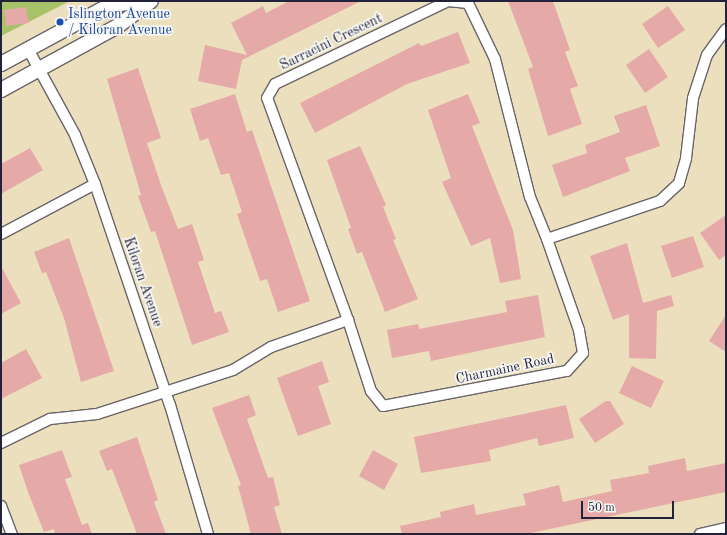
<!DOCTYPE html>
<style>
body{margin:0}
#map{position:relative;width:727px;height:535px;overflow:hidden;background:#ecdfbd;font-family:"Old Standard TT",serif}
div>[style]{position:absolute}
.green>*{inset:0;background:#a6c36a}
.building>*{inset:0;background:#e5aaa7}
.roads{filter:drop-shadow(1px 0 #696468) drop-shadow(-1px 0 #696468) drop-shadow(0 1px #696468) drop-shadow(0 -1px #696468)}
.street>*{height:10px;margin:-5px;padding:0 5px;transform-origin:5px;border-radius:5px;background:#fff}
.secondary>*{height:14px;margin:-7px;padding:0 7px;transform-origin:7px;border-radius:7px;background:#fff}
.dots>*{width:11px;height:11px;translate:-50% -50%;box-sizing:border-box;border:2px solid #f6f6f2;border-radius:50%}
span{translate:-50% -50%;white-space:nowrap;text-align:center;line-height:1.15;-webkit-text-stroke:3.5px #f6f6f2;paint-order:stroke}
.transit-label{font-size:14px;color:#164399}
.left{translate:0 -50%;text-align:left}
.street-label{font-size:14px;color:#22223b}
.frame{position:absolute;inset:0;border:2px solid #22223b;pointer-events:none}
.scale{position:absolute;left:581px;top:501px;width:93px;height:18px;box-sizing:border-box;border:2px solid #22223b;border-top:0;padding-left:5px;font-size:12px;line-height:14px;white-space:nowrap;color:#22223b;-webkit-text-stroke:3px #f6f6f2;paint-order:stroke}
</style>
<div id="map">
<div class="green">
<i style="clip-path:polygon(1px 1px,70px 1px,1px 36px)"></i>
</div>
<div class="building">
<i style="clip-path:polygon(289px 1px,361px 1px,242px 60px,236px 89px,198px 81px,205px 45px,247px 55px,231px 23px,263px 6px,266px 13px)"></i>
<i style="clip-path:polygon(508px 1px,553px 1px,570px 50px,565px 52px,578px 86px,570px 89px,582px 124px,548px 136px,528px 69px,533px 67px)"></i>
<i style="clip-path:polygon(668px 6px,685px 30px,658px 48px,642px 24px)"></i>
<i style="clip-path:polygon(26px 7px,29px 23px,6px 26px,4px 10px)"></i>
<i style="clip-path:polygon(458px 32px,470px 63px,407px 84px,315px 133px,300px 103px,419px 43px,421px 46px)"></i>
<i style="clip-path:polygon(649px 49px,668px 77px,645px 93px,626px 65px)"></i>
<i style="clip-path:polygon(138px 68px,161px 138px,147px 143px,162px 188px,178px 229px,192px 224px,204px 260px,198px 262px,215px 313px,221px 311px,229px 332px,192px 345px,155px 231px,151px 232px,138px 196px,141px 195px,107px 79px)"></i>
<i style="clip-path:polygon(235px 94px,247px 132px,252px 130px,310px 301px,278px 312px,267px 279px,260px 281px,237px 214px,242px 212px,229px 173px,221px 175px,208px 138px,200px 141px,190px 109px)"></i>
<i style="clip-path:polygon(468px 94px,480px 123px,472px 126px,513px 230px,521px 279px,500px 283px,490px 238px,471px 246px,442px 182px,451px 178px,428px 110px)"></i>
<i style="clip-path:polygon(646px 105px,660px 146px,625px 158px,630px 171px,563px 197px,552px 165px,587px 153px,585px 145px,620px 132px,614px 116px)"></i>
<i style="clip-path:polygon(360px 146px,386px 205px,383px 207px,396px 239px,393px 240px,418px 299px,385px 312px,362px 252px,357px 254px,348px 229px,351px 228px,327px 160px)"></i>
<i style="clip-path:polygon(30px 148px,43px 170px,1px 194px,1px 164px)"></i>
<i style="clip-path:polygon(726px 215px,726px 255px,719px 260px,700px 233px)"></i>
<i style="clip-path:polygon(693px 236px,704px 267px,672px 278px,661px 246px)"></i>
<i style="clip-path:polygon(69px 238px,114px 371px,81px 382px,64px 318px,46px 272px,42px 273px,34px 252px)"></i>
<i style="clip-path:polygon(627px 243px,643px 303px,671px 295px,674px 306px,657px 311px,656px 359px,629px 358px,629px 314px,613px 320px,590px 256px)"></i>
<i style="clip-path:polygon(1px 266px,21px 303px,1px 314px)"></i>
<i style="clip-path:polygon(538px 295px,545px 337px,431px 361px,429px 351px,392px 358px,387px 330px,418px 324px,419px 329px,507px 312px,505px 301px)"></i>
<i style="clip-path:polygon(726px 315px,726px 352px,709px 341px)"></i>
<i style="clip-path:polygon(26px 349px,42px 378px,1px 399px,1px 363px)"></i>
<i style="clip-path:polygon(322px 361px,329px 382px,318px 386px,331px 424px,298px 436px,277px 378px)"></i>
<i style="clip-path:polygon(632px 366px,664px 381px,651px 408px,619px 393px)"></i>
<i style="clip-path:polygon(249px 395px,256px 415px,247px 419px,268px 478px,273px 477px,280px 505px,274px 507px,282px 534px,251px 534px,238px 486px,241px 485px,212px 408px)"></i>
<i style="clip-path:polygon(606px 401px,610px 401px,624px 424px,595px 443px,579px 419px)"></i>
<i style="clip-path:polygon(566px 405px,574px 438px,539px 446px,537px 438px,489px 450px,491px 461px,421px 473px,414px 437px)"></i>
<i style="clip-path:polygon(137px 437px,158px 500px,154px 502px,166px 534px,137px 534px,112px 469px,107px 471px,99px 451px)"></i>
<i style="clip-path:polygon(62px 450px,72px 477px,65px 479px,82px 525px,88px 523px,92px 534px,55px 534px,54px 529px,44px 532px,28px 492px,19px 465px)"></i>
<i style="clip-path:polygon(373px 450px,398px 464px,384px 490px,359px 476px)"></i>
<i style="clip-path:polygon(685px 458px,687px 471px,726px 463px,726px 492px,526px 534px,402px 534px,400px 526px,441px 517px,440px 512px,474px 504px,476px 515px,526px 505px,523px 494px,559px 485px,563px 502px,612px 491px,610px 480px,649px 473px,648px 466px)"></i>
</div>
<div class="roads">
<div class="street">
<i style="left:28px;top:49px;width:98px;rotate:61.3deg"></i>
<i style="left:75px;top:135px;width:53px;rotate:67.8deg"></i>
<i style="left:95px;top:184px;width:233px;rotate:71.3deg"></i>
<i style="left:170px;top:405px;width:134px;rotate:73.6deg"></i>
<i style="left:1px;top:234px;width:106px;rotate:-28deg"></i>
<i style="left:348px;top:320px;width:236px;rotate:-110deg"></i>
<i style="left:267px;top:98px;width:16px;rotate:-60deg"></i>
<i style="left:275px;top:84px;width:192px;rotate:-25.6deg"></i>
<i style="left:448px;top:1px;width:20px;rotate:6deg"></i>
<i style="left:468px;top:3px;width:62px;rotate:64.3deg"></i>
<i style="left:495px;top:59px;width:142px;rotate:75.8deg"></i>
<i style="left:530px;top:197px;width:45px;rotate:68deg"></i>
<i style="left:1px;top:443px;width:55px;rotate:-26.1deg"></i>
<i style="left:50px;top:419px;width:47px;rotate:-6.1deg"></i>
<i style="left:97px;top:414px;width:143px;rotate:-17.9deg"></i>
<i style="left:233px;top:370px;width:44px;rotate:-31.2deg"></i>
<i style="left:271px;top:347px;width:82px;rotate:-19.3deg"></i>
<i style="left:348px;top:320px;width:75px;rotate:72.1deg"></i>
<i style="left:371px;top:391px;width:19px;rotate:51deg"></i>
<i style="left:383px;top:406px;width:187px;rotate:-10.8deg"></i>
<i style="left:567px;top:371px;width:24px;rotate:-48deg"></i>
<i style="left:583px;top:353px;width:23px;rotate:-100deg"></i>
<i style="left:579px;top:330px;width:96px;rotate:-109.4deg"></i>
<i style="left:547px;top:239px;width:119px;rotate:-18.6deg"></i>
<i style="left:660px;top:201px;width:26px;rotate:-43deg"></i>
<i style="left:679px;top:183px;width:26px;rotate:-74deg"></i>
<i style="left:686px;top:158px;width:60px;rotate:-83.3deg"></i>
<i style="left:693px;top:98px;width:45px;rotate:-72deg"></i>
<i style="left:707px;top:55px;width:32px;rotate:-54deg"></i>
<i style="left:1px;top:506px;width:30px;rotate:69deg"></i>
<i style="left:700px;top:534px;width:27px;rotate:-13deg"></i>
</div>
<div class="secondary">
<i style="left:1px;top:64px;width:122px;rotate:-28.5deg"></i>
<i style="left:108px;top:6px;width:33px;rotate:-9deg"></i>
<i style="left:1px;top:90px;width:133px;rotate:-28.7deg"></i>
<i style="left:118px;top:26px;width:41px;rotate:-37.1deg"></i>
</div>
</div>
<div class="dots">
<i style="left:60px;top:22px;background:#1a4fb4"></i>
</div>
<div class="transit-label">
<span class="left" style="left:68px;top:22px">Islington Avenue<br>/ Kiloran Avenue</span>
</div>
<div class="street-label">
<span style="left:331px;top:42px;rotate:-26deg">Sarracini Crescent</span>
<span style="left:143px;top:282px;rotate:71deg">Kiloran Avenue</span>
<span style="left:505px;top:369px;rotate:-12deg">Charmaine Road</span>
</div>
<div class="frame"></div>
<div class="scale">50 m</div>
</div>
